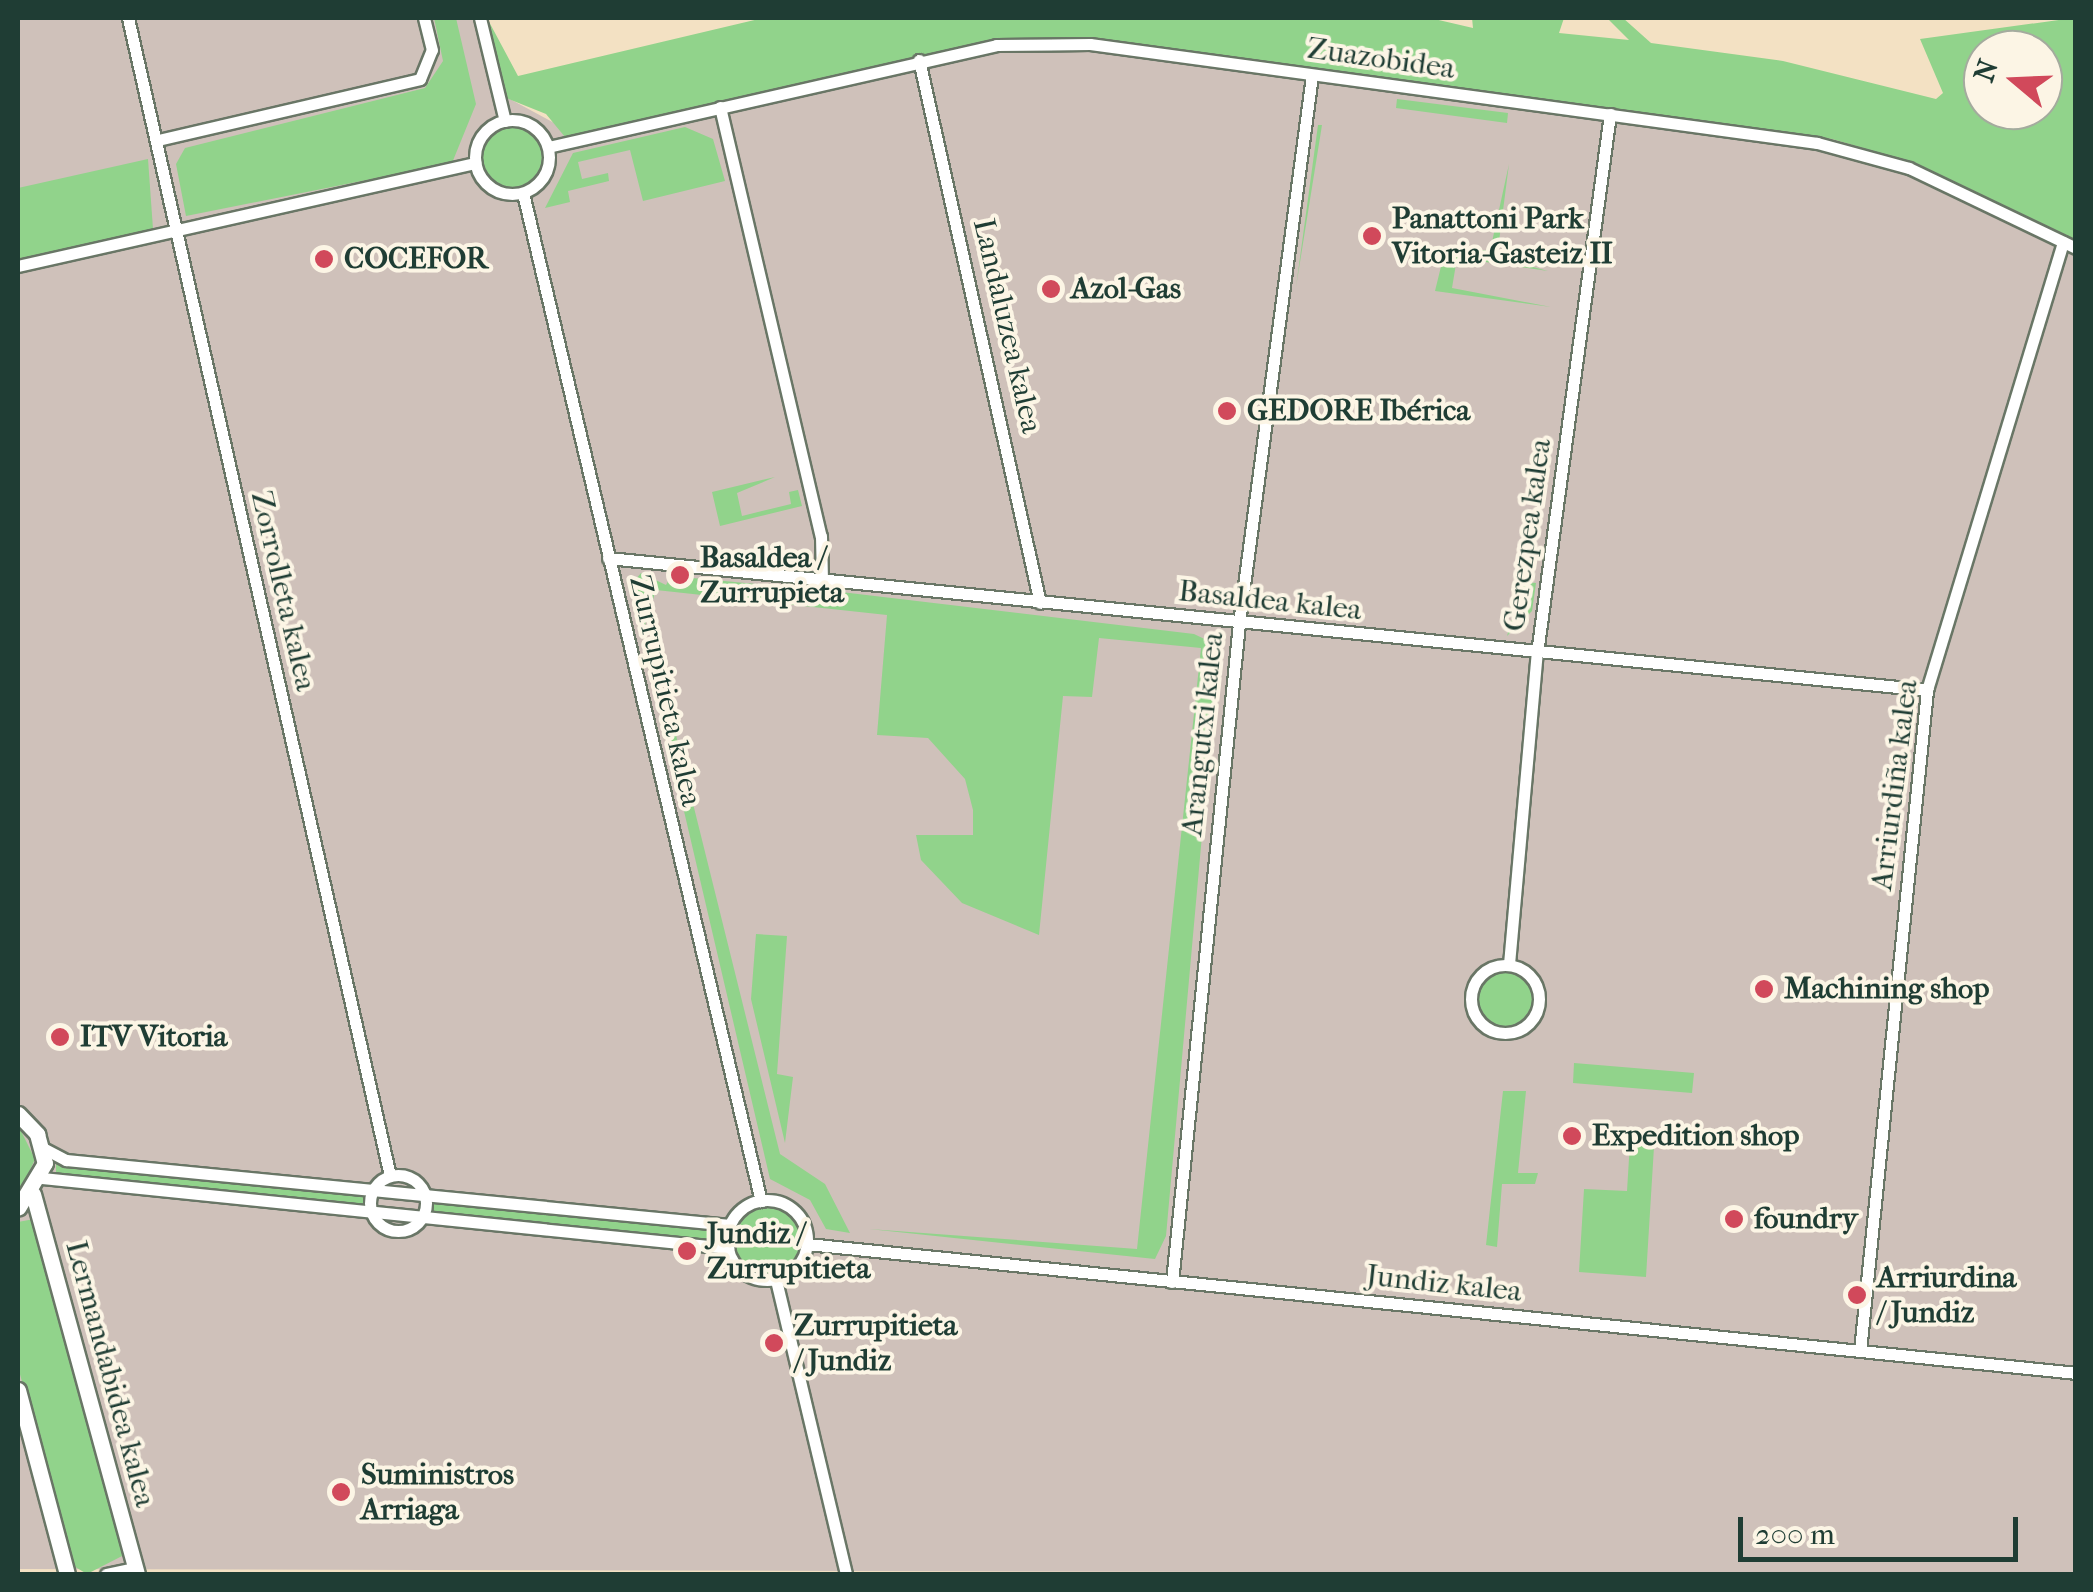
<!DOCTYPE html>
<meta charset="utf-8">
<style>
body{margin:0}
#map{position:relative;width:2093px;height:1592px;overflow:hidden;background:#f3e1c3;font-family:"IM FELL French Canon",serif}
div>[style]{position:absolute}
.industrial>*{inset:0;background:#cfc1ba}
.green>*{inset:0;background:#91d38b}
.round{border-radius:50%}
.roads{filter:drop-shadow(2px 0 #697666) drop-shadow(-2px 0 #697666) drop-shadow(0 2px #697666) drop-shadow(0 -2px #697666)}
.street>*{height:11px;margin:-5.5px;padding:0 5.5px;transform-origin:5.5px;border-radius:5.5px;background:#fff}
.street>.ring{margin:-5.5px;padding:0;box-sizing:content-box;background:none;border:11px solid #fff;border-radius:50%}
.secondary>*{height:15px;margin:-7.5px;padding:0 7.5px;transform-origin:7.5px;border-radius:7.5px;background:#fff}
.dots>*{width:28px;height:28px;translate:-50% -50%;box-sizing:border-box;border:5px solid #fcf5e5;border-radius:50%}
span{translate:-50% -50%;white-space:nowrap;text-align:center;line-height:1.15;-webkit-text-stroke:8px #fcf5e5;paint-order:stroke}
.street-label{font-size:30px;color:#1f3d34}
.poi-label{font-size:30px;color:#1f3d34;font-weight:700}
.left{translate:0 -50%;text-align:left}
.frame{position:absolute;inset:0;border:20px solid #1f3d34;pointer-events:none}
.north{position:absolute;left:1963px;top:30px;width:100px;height:100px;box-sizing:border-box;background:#fcf5e5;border:2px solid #a4ab9e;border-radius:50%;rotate:289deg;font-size:28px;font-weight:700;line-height:40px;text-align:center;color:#1f3d34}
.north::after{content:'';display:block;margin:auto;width:35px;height:45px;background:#d1495b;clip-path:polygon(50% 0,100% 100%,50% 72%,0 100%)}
.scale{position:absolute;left:1738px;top:1517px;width:280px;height:45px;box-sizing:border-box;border:5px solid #1f3d34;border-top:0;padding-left:12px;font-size:30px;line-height:35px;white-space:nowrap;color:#1f3d34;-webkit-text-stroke:8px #fcf5e5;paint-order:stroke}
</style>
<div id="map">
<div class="industrial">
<i style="clip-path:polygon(18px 18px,487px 18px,506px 97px,558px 125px,978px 43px,1093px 39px,1832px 139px,1917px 164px,2075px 242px,2075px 1574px,18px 1569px)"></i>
</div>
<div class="green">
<i style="clip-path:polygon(434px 18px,456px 18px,476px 104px,452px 163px,186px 216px,176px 164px,185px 148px,425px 88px,443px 61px)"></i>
<i style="clip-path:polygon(evenodd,487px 18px,518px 76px,763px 18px,1430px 18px,1473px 28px,1472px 18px,1564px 18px,1559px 33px,1629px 40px,1607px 18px,1623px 18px,1651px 43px,1783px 61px,1936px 99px,1943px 93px,1920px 39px,2073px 18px,2075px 242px,1917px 164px,1832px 139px,1093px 39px,978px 43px,565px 137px,546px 114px,506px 98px,487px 18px,1983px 50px,2043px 50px,2043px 110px,1983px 110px,1983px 50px)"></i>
<i style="clip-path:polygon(1397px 99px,1508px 113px,1507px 123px,1396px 108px)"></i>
<i style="clip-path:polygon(1318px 125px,1322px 125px,1296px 287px)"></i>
<i class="round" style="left:480px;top:126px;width:62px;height:62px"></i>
<i style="clip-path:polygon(685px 127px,713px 139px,725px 181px,643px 201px,630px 150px,578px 162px,582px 179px,608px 173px,609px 181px,568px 191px,570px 202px,545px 208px,573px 153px)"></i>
<i style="clip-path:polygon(148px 159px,153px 229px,18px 260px,18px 188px)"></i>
<i style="clip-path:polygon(1509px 164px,1497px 257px,1548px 271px,1457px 258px,1452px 288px,1551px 307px,1435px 291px,1446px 246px,1490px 251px)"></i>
<i style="clip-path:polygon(775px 477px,737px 493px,742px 516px,791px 504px,789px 492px,798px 490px,802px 506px,720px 526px,712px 492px)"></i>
<i style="clip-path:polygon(641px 573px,666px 585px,671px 576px,841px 592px,1194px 634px,1219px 646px,1166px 1236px,1155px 1259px,869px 1229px,1137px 1249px,1201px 648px,1099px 638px,1092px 697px,1063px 696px,1039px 935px,962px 903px,921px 860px,916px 835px,973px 835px,973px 810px,965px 779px,928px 738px,877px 735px,887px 615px,656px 590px,644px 628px,630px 586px)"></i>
<i style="clip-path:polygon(1523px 582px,1536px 583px,1532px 611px,1507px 636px)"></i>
<i style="clip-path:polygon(670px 711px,780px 1154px,825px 1184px,850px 1233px,826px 1229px,810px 1200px,770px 1179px,662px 717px)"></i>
<i style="clip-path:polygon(756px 934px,787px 936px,777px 1074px,793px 1077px,785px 1143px,751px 999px)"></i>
<i class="round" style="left:1478px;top:971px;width:56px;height:56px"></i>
<i style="clip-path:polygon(1574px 1063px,1694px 1073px,1692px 1093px,1573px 1083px)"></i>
<i style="clip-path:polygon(1503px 1091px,1526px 1091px,1518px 1173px,1538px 1173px,1535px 1184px,1502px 1184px,1497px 1247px,1486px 1245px)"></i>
<i style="clip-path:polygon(18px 1125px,35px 1159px,18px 1197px)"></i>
<i style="clip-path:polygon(1630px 1142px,1654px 1147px,1646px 1277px,1579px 1272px,1584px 1189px,1627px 1191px)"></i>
<i style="clip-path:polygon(56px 1163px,366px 1194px,365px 1204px,56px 1173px)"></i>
<i style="clip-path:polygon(432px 1201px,710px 1230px,710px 1240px,431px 1211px)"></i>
<i class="round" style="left:732px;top:1207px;width:68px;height:68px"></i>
<i style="clip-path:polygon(34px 1219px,126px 1554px,87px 1574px,72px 1565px,18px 1367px,18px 1222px)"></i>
</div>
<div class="roads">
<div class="street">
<i style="left:128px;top:18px;width:1187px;rotate:77.25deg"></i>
<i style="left:480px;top:18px;width:106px;rotate:76.4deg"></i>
<i style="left:919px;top:60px;width:556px;rotate:77.44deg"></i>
<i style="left:720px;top:107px;width:441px;rotate:76.8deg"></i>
<i style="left:821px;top:536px;width:44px;rotate:88.7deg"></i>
<i class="ring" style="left:475px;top:120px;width:63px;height:63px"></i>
<i style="left:158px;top:140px;width:269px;rotate:-13.1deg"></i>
<i style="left:420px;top:79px;width:31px;rotate:-68deg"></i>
<i style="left:432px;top:50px;width:33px;rotate:-104deg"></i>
<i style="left:548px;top:147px;width:459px;rotate:-12.8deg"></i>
<i style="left:996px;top:45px;width:94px;rotate:-0.6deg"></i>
<i style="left:1090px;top:44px;width:734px;rotate:7.75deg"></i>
<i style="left:1817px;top:143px;width:95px;rotate:15.2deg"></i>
<i style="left:1909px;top:168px;width:185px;rotate:25.6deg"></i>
<i style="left:523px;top:193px;width:1036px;rotate:76.72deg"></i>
<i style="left:18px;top:266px;width:469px;rotate:-12.7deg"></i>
<i style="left:608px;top:558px;width:1326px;rotate:5.71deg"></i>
<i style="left:1509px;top:964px;width:312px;rotate:-84.9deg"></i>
<i style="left:1537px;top:653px;width:544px;rotate:-82.29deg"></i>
<i class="ring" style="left:1471px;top:965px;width:57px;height:57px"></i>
<i style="left:43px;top:1148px;width:26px;rotate:28deg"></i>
<i style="left:66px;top:1160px;width:667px;rotate:5.59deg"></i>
<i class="ring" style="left:370px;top:1175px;width:45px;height:45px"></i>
<i style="left:42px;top:1178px;width:690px;rotate:5.83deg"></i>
<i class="ring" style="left:727px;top:1200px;width:69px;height:69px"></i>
<i style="left:807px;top:1244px;width:1276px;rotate:5.8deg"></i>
<i style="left:776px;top:1280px;width:302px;rotate:76.6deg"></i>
<i style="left:1172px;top:1282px;width:662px;rotate:-84.19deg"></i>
<i style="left:1239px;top:623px;width:553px;rotate:-82.41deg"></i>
<i style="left:1860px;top:1351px;width:664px;rotate:-84.21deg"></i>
<i style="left:1927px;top:690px;width:468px;rotate:-73.1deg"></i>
<i style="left:106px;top:1574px;width:30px;rotate:-12deg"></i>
</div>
<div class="secondary">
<i style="left:18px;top:1114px;width:28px;rotate:46deg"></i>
<i style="left:37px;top:1134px;width:30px;rotate:75deg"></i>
<i style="left:45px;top:1163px;width:52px;rotate:121deg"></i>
<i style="left:33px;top:1194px;width:394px;rotate:74.7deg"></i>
<i style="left:18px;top:1390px;width:190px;rotate:75.1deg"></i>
</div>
</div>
<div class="dots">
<i style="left:1372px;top:236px;background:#d1495b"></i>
<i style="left:324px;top:259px;background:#d1495b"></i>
<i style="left:1051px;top:289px;background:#d1495b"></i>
<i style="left:1227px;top:411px;background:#d1495b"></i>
<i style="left:680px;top:575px;background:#d1495b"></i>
<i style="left:1764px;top:989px;background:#d1495b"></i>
<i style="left:60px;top:1037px;background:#d1495b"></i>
<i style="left:1572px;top:1136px;background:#d1495b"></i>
<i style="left:1734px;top:1219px;background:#d1495b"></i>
<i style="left:687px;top:1251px;background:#d1495b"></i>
<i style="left:1857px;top:1295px;background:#d1495b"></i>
<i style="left:774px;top:1343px;background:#d1495b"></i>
<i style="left:341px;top:1492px;background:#d1495b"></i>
</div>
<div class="street-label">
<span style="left:1381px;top:59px;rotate:8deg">Zuazobidea</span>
<span style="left:1007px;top:326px;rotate:77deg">Landaluzea kalea</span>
<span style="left:1528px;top:535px;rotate:-82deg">Gerezpea kalea</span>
<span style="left:283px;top:591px;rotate:77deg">Zorrolleta kalea</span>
<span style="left:1270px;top:601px;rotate:6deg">Basaldea kalea</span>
<span style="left:665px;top:691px;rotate:77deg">Zurrupitieta kalea</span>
<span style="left:1203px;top:734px;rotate:-84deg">Arangutxi kalea</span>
<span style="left:1895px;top:785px;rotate:-83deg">Arriurdiña kalea</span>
<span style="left:1444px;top:1284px;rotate:6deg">Jundiz kalea</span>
<span style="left:110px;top:1374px;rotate:75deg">Lermandabidea kalea</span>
</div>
<div class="poi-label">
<span class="left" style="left:1392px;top:236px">Panattoni Park<br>Vitoria-Gasteiz II</span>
<span class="left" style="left:344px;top:259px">COCEFOR</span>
<span class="left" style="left:1071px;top:289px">Azol-Gas</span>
<span class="left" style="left:1247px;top:411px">GEDORE Ibérica</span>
<span class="left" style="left:700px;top:575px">Basaldea /<br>Zurrupieta</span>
<span class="left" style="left:1784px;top:989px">Machining shop</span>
<span class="left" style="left:80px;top:1037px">ITV Vitoria</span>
<span class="left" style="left:1592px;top:1136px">Expedition shop</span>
<span class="left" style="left:1754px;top:1219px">foundry</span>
<span class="left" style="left:707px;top:1251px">Jundiz /<br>Zurrupitieta</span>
<span class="left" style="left:1877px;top:1295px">Arriurdina<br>/ Jundiz</span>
<span class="left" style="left:794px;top:1343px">Zurrupitieta<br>/ Jundiz</span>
<span class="left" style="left:361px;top:1492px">Suministros<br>Arriaga</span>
</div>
<div class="frame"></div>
<div class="north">N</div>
<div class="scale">200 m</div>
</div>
